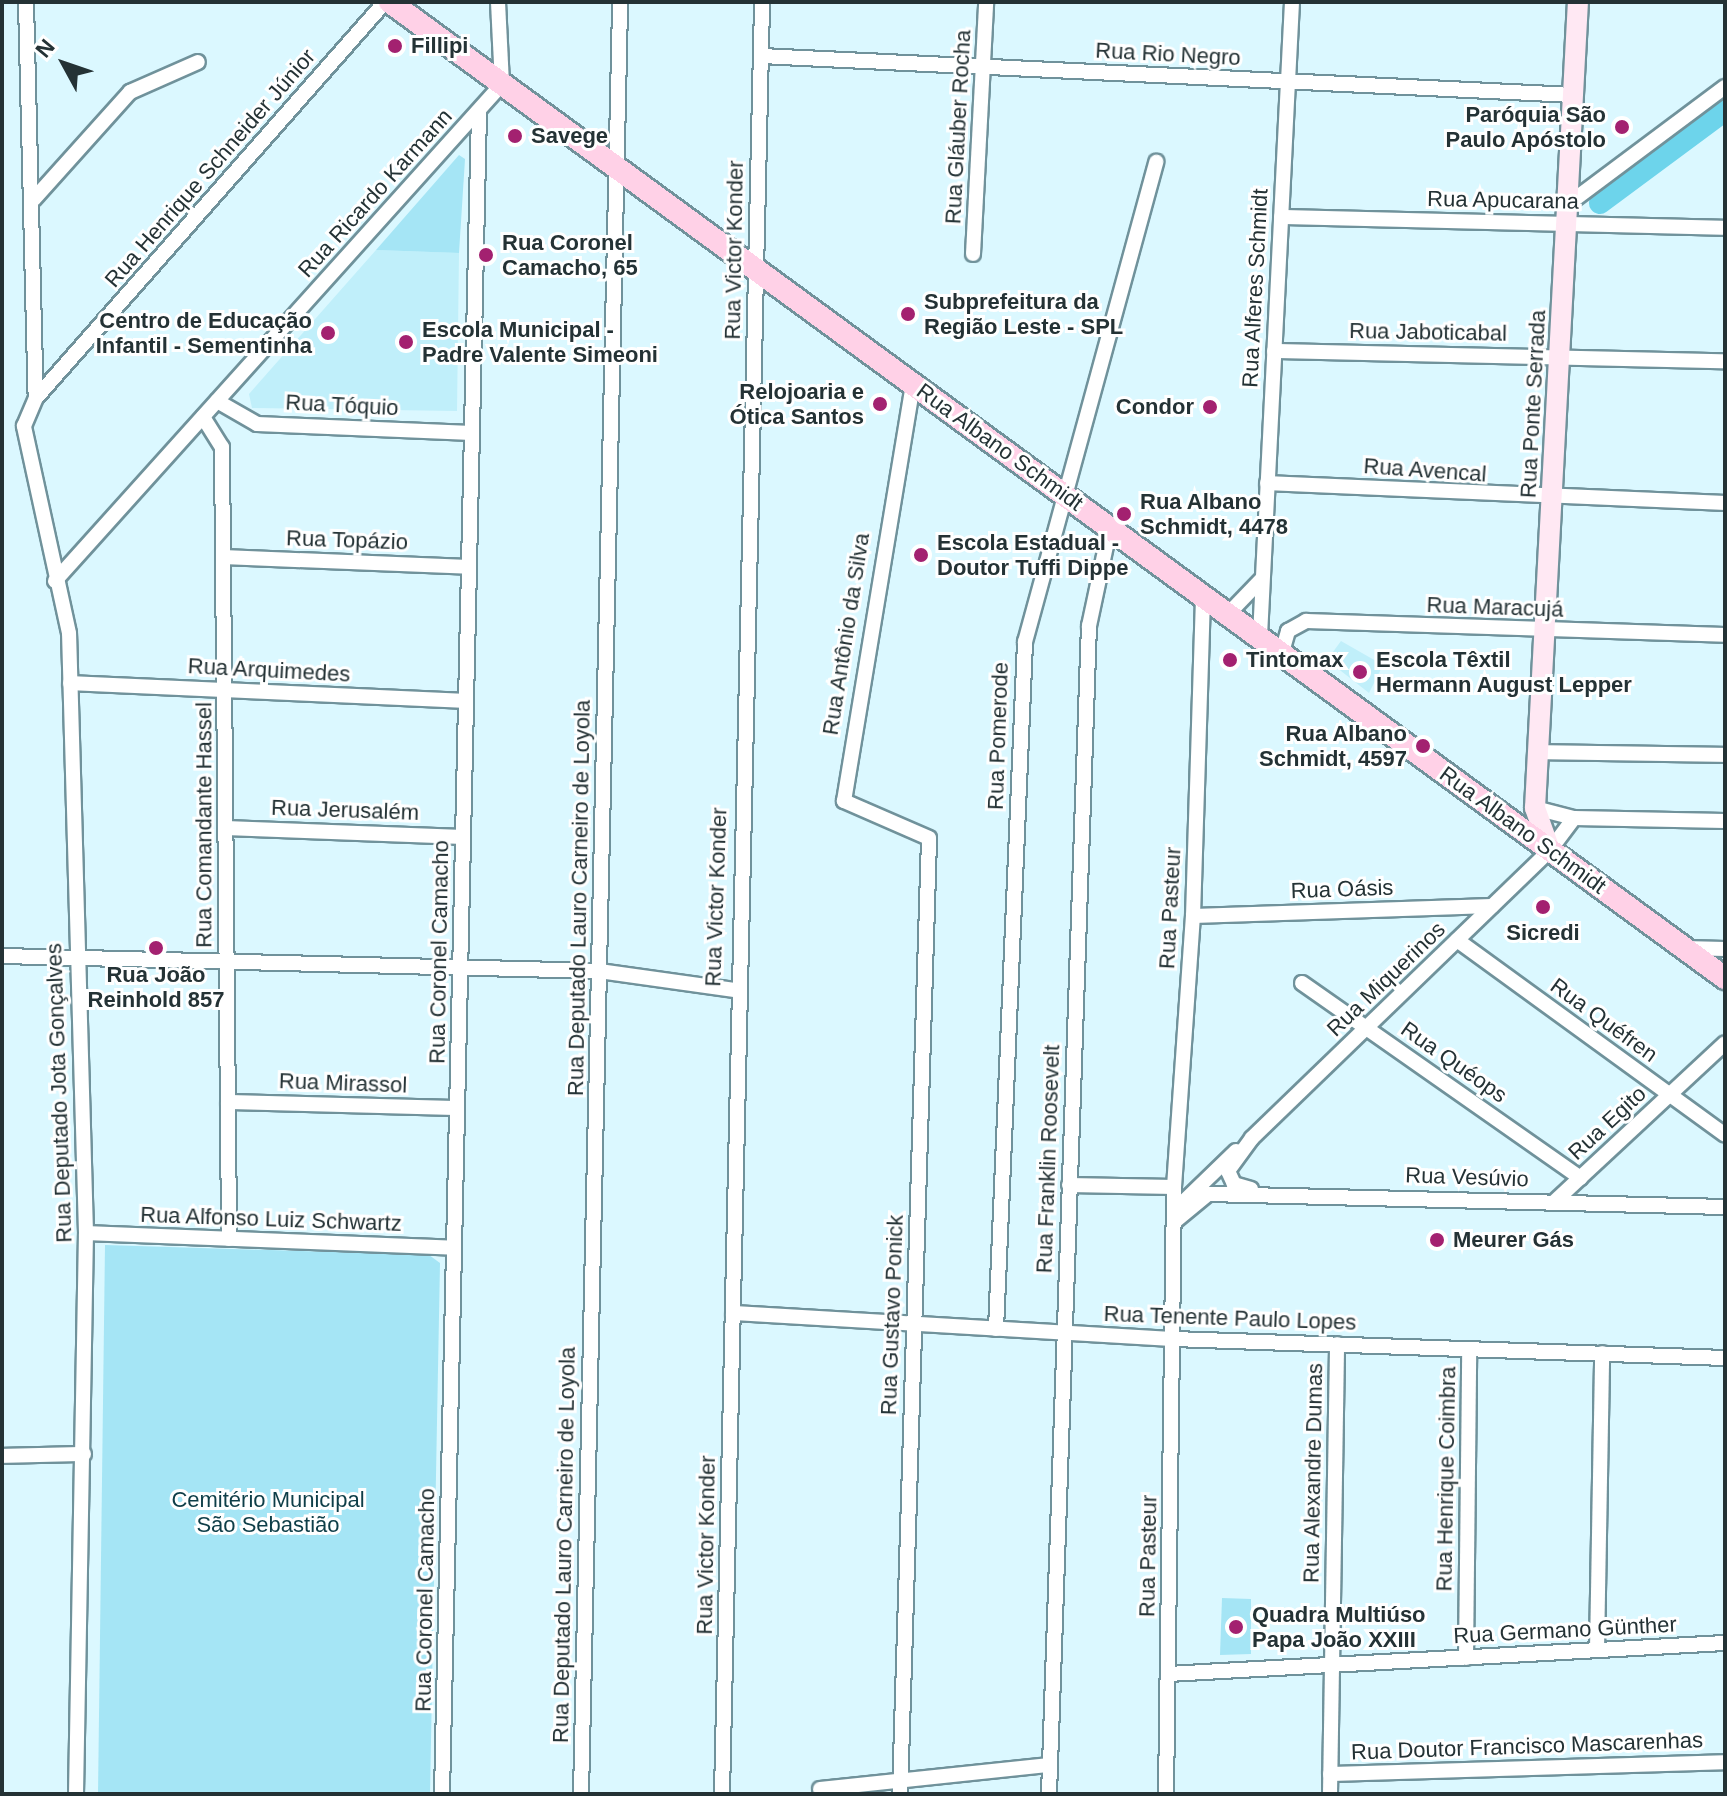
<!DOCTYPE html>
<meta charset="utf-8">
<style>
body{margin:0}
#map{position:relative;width:1727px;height:1796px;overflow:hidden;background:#dbf8ff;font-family:Arial,sans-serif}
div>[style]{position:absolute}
.built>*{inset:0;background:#c0effa}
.green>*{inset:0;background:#a5e5f5}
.river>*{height:22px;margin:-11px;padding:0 11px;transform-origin:11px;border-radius:11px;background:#6dd4eb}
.roads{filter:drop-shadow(2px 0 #70929b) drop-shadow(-2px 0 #70929b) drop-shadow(0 2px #70929b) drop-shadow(0 -2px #70929b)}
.street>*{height:14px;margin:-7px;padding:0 7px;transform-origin:7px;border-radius:7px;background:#fff}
.secondary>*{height:20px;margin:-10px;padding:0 10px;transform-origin:10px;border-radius:10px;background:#ffe8f3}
.primary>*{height:22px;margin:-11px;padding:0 11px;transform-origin:11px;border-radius:11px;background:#ffd1e7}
.dots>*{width:22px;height:22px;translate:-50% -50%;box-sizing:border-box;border:4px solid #fff;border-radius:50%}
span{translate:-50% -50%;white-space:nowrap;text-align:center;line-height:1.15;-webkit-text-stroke:6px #fff;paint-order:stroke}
.poi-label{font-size:22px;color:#243235;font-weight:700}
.left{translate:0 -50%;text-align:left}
.right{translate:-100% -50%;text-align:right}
.street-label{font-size:22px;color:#243235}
.park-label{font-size:22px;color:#0e3e48}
.frame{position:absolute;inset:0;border:4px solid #243235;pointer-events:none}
.north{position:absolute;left:24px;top:24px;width:80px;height:80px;-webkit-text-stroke:6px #fff;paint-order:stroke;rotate:310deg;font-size:22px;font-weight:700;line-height:32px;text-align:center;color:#243235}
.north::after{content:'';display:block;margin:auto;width:28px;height:36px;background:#243235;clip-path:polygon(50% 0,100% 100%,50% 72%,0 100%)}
</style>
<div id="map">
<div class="built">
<i style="clip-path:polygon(376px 250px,459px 253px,457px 411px,252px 408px,249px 394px)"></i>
<i style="clip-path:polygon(1341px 641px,1383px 665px,1369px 693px,1327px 660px)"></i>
</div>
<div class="green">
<i style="clip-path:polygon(459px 155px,465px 159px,459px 253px,376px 250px)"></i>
<i style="clip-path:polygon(105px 1245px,429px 1255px,440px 1263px,430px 1794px,98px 1794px)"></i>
<i style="clip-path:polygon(1222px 1598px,1251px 1599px,1251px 1654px,1220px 1655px)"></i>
</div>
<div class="river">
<i style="left:1600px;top:203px;width:156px;rotate:-36.6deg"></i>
</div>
<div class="roads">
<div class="street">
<i style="left:26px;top:2px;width:396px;rotate:88.6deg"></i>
<i style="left:761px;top:56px;width:813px;rotate:2.75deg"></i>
<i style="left:34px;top:199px;width:144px;rotate:-48.1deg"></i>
<i style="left:130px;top:92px;width:74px;rotate:-23.8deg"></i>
<i style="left:1567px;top:205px;width:197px;rotate:-36.8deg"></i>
<i style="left:1281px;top:217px;width:444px;rotate:1.4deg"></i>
<i style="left:973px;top:254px;width:252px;rotate:-87deg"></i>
<i style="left:1274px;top:351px;width:451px;rotate:1.3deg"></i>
<i style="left:217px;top:401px;width:46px;rotate:29.9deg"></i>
<i style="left:257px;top:424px;width:215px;rotate:2.4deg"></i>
<i style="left:203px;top:417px;width:36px;rotate:58deg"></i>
<i style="left:222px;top:447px;width:792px;rotate:89.49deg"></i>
<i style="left:1267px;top:483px;width:458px;rotate:2.5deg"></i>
<i style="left:223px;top:557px;width:246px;rotate:2.3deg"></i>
<i style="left:55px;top:581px;width:668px;rotate:-48.03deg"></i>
<i style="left:502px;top:84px;width:82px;rotate:-92.8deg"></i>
<i style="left:1228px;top:614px;width:47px;rotate:-45.9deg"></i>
<i style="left:1260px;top:636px;width:635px;rotate:-87.11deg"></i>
<i style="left:1282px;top:652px;width:22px;rotate:-74deg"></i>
<i style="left:1288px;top:631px;width:21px;rotate:-29deg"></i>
<i style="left:1306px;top:621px;width:419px;rotate:1.9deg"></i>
<i style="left:70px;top:683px;width:396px;rotate:2.6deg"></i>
<i style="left:1538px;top:752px;width:187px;rotate:0.9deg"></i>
<i style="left:1535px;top:808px;width:40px;rotate:14.4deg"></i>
<i style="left:1574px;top:818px;width:151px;rotate:1.1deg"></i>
<i style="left:226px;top:828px;width:237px;rotate:2.2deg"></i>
<i style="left:1193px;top:916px;width:299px;rotate:-1.9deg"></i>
<i style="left:1457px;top:940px;width:331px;rotate:36deg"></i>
<i style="left:1684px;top:948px;width:41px;rotate:1.4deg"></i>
<i style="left:2px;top:956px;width:597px;rotate:1.44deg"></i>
<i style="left:599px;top:971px;width:137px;rotate:8deg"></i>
<i style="left:1302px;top:983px;width:340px;rotate:35deg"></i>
<i style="left:228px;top:1102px;width:229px;rotate:1.5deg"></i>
<i style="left:1069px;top:1185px;width:105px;rotate:1.1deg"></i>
<i style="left:1251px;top:1189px;width:18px;rotate:-164deg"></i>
<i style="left:1234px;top:1184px;width:14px;rotate:-115deg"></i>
<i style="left:1228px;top:1171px;width:41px;rotate:-54deg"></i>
<i style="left:1252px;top:1138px;width:414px;rotate:-44deg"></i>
<i style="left:1550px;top:850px;width:40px;rotate:-53deg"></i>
<i style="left:1554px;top:1202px;width:233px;rotate:-42.9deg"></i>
<i style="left:1177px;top:1208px;width:82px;rotate:-44deg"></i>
<i style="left:1174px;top:1222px;width:44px;rotate:-39.5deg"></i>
<i style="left:1208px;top:1194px;width:517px;rotate:1.44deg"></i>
<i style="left:86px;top:1233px;width:368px;rotate:2.3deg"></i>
<i style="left:733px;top:1313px;width:441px;rotate:3.4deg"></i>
<i style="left:1173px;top:1339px;width:552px;rotate:1.97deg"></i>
<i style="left:996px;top:1329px;width:688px;rotate:-87.58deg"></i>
<i style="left:1025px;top:642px;width:498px;rotate:-74.7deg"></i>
<i style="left:2px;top:1456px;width:82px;rotate:-1.4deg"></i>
<i style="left:1597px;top:1650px;width:297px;rotate:-89deg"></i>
<i style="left:1466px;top:1658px;width:309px;rotate:-89.4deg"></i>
<i style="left:1168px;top:1674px;width:558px;rotate:-3.19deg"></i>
<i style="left:1330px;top:1774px;width:395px;rotate:-1.7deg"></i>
<i style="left:820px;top:1789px;width:231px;rotate:-6deg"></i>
<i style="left:76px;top:1794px;width:561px;rotate:-88.98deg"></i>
<i style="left:86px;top:1233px;width:600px;rotate:-91.62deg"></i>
<i style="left:69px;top:633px;width:212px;rotate:-102.3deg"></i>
<i style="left:24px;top:426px;width:30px;rotate:-67deg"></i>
<i style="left:36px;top:398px;width:528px;rotate:-48.61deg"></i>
<i style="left:442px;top:1794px;width:1683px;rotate:-88.74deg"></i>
<i style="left:581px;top:1794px;width:1792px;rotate:-88.75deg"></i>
<i style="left:722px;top:1794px;width:1792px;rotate:-88.72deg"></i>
<i style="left:900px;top:1794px;width:956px;rotate:-88.26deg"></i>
<i style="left:929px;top:838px;width:93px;rotate:-156.5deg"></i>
<i style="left:844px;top:801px;width:424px;rotate:-80.6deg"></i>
<i style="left:1049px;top:1794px;width:1169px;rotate:-88.04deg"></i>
<i style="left:1089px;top:626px;width:101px;rotate:-78deg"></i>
<i style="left:1166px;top:1794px;width:607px;rotate:-89.24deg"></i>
<i style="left:1174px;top:1187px;width:272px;rotate:-86deg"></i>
<i style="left:1193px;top:916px;width:321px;rotate:-88.2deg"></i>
<i style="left:1330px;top:1794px;width:450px;rotate:-89.1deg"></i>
</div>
<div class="secondary">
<i style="left:1550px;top:850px;width:45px;rotate:-109.7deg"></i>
<i style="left:1535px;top:808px;width:807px;rotate:-86.95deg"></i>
</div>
<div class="primary">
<i style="left:390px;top:2px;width:1654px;rotate:36.17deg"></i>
</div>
</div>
<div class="dots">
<i style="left:395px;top:46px;background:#a32170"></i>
<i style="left:1622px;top:127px;background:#a32170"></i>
<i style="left:515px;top:136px;background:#a32170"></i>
<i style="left:486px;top:255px;background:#a32170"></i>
<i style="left:908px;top:314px;background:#a32170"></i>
<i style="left:328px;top:333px;background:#a32170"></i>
<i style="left:406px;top:342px;background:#a32170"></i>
<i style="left:880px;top:404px;background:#a32170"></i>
<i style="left:1210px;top:407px;background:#a32170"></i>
<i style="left:1124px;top:514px;background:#a32170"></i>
<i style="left:921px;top:555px;background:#a32170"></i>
<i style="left:1230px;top:660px;background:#a32170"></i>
<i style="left:1360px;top:672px;background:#a32170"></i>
<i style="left:1423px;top:746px;background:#a32170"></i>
<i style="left:1543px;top:907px;background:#a32170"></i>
<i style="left:156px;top:948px;background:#a32170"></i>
<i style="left:1437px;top:1240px;background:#a32170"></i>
<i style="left:1236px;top:1627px;background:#a32170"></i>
</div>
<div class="poi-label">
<span class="left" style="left:411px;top:46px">Fillipi</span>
<span class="right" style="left:1606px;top:127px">Paróquia São<br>Paulo Apóstolo</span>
<span class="left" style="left:531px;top:136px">Savege</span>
<span class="left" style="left:502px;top:255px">Rua Coronel<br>Camacho, 65</span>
<span class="left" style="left:924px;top:314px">Subprefeitura da<br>Região Leste - SPL</span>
<span class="right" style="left:312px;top:333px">Centro de Educação<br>Infantil - Sementinha</span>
<span class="left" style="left:422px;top:342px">Escola Municipal -<br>Padre Valente Simeoni</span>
<span class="right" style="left:864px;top:404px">Relojoaria e<br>Ótica Santos</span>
<span class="right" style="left:1194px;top:407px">Condor</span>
<span class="left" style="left:1140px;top:514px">Rua Albano<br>Schmidt, 4478</span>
<span class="left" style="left:937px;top:555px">Escola Estadual -<br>Doutor Tuffi Dippe</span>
<span class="left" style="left:1376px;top:672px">Escola Têxtil<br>Hermann August Lepper</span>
<span class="left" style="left:1246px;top:660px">Tintomax</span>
<span class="right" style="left:1407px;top:746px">Rua Albano<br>Schmidt, 4597</span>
<span style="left:1543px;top:933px">Sicredi</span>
<span style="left:156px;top:987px">Rua João<br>Reinhold 857</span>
<span class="left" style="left:1453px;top:1240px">Meurer Gás</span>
<span class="left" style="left:1252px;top:1627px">Quadra Multiúso<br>Papa João XXIII</span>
</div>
<div class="street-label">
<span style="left:1168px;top:54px;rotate:3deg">Rua Rio Negro</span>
<span style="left:958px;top:127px;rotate:-87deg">Rua Gláuber Rocha</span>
<span style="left:210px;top:168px;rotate:-49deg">Rua Henrique Schneider Júnior</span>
<span style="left:375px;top:193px;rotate:-48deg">Rua Ricardo Karmann</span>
<span style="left:1503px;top:200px;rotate:1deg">Rua Apucarana</span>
<span style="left:734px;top:250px;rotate:-89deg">Rua Victor Konder</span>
<span style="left:1255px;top:288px;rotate:-87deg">Rua Alferes Schmidt</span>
<span style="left:1428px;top:332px;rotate:1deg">Rua Jaboticabal</span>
<span style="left:1533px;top:404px;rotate:-87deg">Rua Ponte Serrada</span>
<span style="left:342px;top:405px;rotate:3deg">Rua Tóquio</span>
<span style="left:1000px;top:447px;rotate:36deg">Rua Albano Schmidt</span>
<span style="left:1425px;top:470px;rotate:4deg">Rua Avencal</span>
<span style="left:347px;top:540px;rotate:2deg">Rua Topázio</span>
<span style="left:1495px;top:607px;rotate:2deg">Rua Maracujá</span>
<span style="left:846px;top:634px;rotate:-81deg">Rua Antônio da Silva</span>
<span style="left:269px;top:670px;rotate:3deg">Rua Arquimedes</span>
<span style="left:998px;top:736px;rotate:-88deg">Rua Pomerode</span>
<span style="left:345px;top:810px;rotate:2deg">Rua Jerusalém</span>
<span style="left:204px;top:825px;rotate:-90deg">Rua Comandante Hassel</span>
<span style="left:1523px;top:830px;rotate:36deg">Rua Albano Schmidt</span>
<span style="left:1342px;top:889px;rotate:-2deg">Rua Oásis</span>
<span style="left:716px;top:897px;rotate:-88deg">Rua Victor Konder</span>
<span style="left:579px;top:898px;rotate:-89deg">Rua Deputado Lauro Carneiro de Loyola</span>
<span style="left:1170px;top:908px;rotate:-87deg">Rua Pasteur</span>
<span style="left:439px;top:952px;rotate:-89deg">Rua Coronel Camacho</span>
<span style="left:1386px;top:979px;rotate:-44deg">Rua Miquerinos</span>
<span style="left:1604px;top:1020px;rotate:36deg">Rua Quéfren</span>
<span style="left:1454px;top:1062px;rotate:35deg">Rua Quéops</span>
<span style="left:343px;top:1083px;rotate:2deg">Rua Mirassol</span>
<span style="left:59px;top:1093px;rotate:-92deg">Rua Deputado Jota Gonçalves</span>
<span style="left:1607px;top:1123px;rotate:-43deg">Rua Egito</span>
<span style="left:1048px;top:1159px;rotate:-88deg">Rua Franklin Roosevelt</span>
<span style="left:1467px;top:1177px;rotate:2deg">Rua Vesúvio</span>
<span style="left:271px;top:1219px;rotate:2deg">Rua Alfonso Luiz Schwartz</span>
<span style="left:892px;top:1315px;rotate:-88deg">Rua Gustavo Ponick</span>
<span style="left:1230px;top:1318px;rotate:2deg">Rua Tenente Paulo Lopes</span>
<span style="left:1313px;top:1473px;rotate:-89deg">Rua Alexandre Dumas</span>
<span style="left:1446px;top:1479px;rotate:-89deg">Rua Henrique Coimbra</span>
<span style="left:564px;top:1545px;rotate:-89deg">Rua Deputado Lauro Carneiro de Loyola</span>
<span style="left:706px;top:1545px;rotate:-89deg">Rua Victor Konder</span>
<span style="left:1148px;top:1556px;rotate:-89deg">Rua Pasteur</span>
<span style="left:425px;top:1600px;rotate:-89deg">Rua Coronel Camacho</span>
<span style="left:1565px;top:1630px;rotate:-3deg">Rua Germano Günther</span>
<span style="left:1527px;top:1746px;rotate:-2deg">Rua Doutor Francisco Mascarenhas</span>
</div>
<div class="park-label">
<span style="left:268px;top:1512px">Cemitério Municipal<br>São Sebastião</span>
</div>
<div class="frame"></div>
<div class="north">N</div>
</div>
